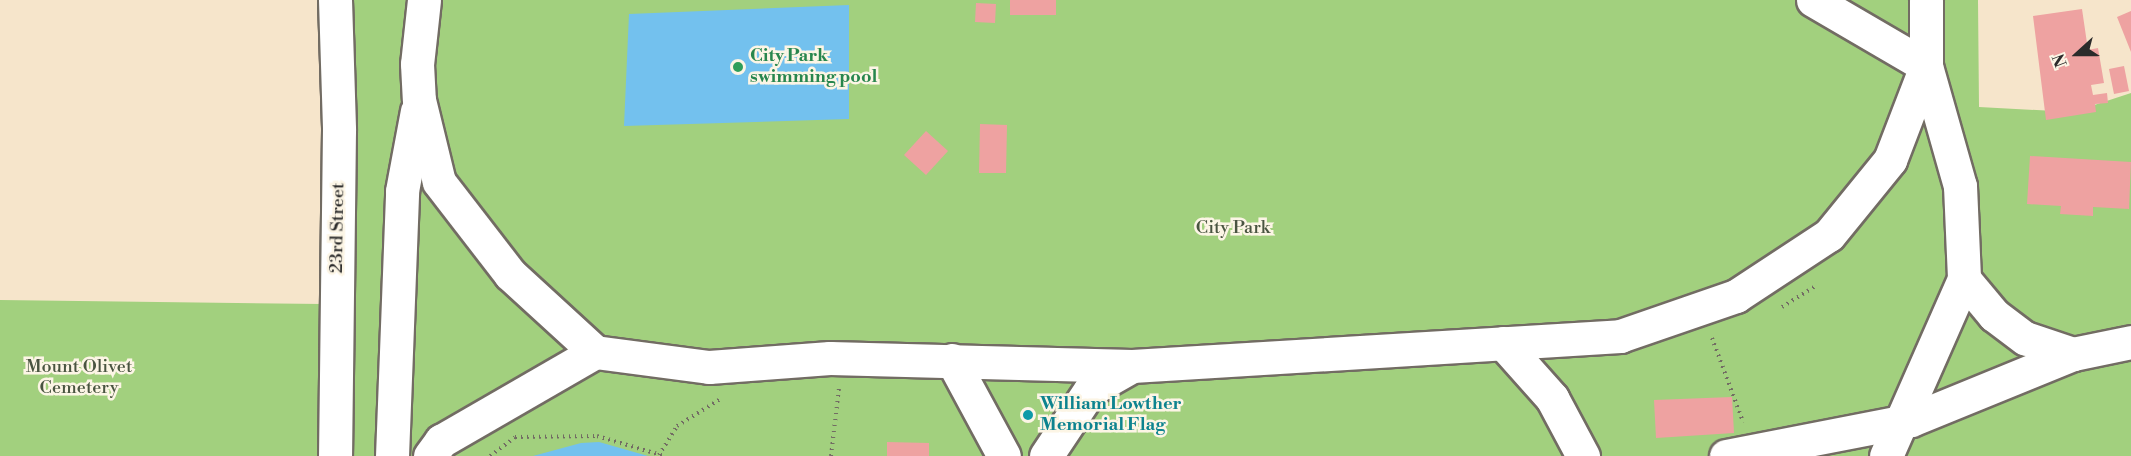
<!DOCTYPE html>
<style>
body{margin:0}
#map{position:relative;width:2131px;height:456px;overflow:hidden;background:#f6e5cb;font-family:"Libre Bodoni",serif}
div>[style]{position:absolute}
.green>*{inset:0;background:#a2d07e}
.water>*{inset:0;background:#73c1ee}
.building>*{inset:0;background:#eea2a1}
.path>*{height:4px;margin-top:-2px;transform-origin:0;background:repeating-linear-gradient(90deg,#726c63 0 1.5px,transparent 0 6px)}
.roads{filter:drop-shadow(2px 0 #726c63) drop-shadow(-2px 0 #726c63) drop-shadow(0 2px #726c63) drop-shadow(0 -2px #726c63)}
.minor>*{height:33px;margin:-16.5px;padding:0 16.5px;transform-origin:16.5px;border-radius:16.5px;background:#fff}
.dots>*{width:16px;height:16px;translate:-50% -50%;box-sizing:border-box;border:3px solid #fcf5e5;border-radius:50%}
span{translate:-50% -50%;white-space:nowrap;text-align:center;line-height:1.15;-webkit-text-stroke:5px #fcf5e5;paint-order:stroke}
.leisure-label{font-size:18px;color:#27864d;font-weight:700}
.left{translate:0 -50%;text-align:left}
.street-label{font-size:18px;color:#2b2b2b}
.park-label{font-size:18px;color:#495440}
.culture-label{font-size:18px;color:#0d838f;font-weight:700}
.north{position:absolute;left:2047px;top:24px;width:60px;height:60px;-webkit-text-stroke:4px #fcf5e5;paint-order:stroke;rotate:249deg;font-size:16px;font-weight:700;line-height:24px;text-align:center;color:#2b2b2b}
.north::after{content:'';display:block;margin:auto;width:21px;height:27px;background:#2b2b2b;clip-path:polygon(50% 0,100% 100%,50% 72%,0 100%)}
</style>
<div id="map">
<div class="green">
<i style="clip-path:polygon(337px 0,1978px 0,1979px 107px,2073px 112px,2131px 93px,2131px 456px,335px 456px)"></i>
<i style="clip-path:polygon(0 300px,323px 304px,333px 456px,0 456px)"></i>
</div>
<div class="water">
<i style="clip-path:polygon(849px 5px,849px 119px,624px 126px,629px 14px)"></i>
<i style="clip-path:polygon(599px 442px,648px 456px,533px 456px,581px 443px)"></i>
</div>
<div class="building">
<i style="clip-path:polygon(1010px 0,1056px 0,1056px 15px,1010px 15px)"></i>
<i style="clip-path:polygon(976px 3px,996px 4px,995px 23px,975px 22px)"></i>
<i style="clip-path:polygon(2082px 9px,2088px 50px,2098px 48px,2104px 83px,2091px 85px,2093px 95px,2107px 93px,2108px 103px,2095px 104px,2096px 112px,2046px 120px,2033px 16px)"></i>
<i style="clip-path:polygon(2131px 11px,2131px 52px,2117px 17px)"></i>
<i style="clip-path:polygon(2124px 66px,2129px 91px,2114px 94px,2109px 69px)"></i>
<i style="clip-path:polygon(980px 124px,1007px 125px,1006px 173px,979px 173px)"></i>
<i style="clip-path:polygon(926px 131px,948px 151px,926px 175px,904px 155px)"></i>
<i style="clip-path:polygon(2030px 156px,2131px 162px,2129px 209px,2093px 207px,2093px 216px,2060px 214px,2061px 206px,2027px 204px)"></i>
<i style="clip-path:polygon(1732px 397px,1734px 433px,1656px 438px,1654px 400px)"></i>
<i style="clip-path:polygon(887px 442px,929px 443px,929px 456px,887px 456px)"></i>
</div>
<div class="path">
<i style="left:1782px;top:307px;width:38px;rotate:-32deg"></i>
<i style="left:1712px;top:338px;width:90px;rotate:69.7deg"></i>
<i style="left:659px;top:455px;width:34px;rotate:-58deg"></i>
<i style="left:677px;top:426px;width:53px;rotate:-31.9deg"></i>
<i style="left:490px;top:456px;width:31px;rotate:-37deg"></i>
<i style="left:515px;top:437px;width:82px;rotate:-0.7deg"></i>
<i style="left:597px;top:436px;width:70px;rotate:16.6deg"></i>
<i style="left:831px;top:456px;width:68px;rotate:-83.3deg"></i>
</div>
<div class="roads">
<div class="minor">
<i style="left:335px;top:0;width:130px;rotate:88.2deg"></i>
<i style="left:339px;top:130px;width:326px;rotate:90.7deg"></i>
<i style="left:424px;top:0;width:64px;rotate:96.2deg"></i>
<i style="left:417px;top:64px;width:36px;rotate:87deg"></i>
<i style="left:419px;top:100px;width:84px;rotate:76.3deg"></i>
<i style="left:439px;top:182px;width:116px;rotate:52.3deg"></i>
<i style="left:510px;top:274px;width:115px;rotate:42.5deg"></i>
<i style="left:595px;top:352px;width:115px;rotate:7.5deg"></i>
<i style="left:709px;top:367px;width:121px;rotate:-4.3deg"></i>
<i style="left:830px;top:358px;width:302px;rotate:1.5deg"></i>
<i style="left:1132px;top:366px;width:489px;rotate:-3.5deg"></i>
<i style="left:1620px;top:336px;width:123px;rotate:-19deg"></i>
<i style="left:1736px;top:296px;width:111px;rotate:-33.3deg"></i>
<i style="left:1829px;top:235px;width:97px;rotate:-50.9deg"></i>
<i style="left:1890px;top:160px;width:101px;rotate:-69deg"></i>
<i style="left:1926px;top:66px;width:66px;rotate:-90deg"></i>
<i style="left:1813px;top:0;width:131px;rotate:30.3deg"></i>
<i style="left:1926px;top:66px;width:125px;rotate:74.2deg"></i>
<i style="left:1960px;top:186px;width:93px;rotate:87.5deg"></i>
<i style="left:1964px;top:279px;width:193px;rotate:113.8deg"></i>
<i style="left:1964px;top:279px;width:47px;rotate:50.2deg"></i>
<i style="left:1994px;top:315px;width:39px;rotate:37deg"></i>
<i style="left:2025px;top:338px;width:51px;rotate:18.4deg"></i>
<i style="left:1503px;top:343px;width:74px;rotate:48.3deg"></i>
<i style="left:1552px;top:398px;width:66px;rotate:61.9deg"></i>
<i style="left:952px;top:360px;width:109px;rotate:61.6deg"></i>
<i style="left:392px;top:456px;width:265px;rotate:-87.8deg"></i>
<i style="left:402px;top:191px;width:81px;rotate:-79.4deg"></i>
<i style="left:430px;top:456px;width:19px;rotate:-54deg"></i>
<i style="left:441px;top:441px;width:178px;rotate:-30deg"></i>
<i style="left:1046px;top:456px;width:79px;rotate:-56.3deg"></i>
<i style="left:1090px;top:390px;width:48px;rotate:-29.7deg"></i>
<i style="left:1726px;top:456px;width:188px;rotate:-11deg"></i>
<i style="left:1911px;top:420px;width:175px;rotate:-22.2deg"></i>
<i style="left:2073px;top:354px;width:59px;rotate:-11.7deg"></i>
</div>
</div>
<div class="dots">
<i style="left:738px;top:67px;background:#2e9e5b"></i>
<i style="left:1028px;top:415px;background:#0f9aa8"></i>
</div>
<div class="leisure-label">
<span class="left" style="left:750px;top:67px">City Park<br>swimming pool</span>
</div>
<div class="street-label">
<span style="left:338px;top:228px;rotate:-89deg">23rd Street</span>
</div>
<div class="park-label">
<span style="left:1233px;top:228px">City Park</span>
<span style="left:79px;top:378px">Mount Olivet<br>Cemetery</span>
</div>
<div class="culture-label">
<span class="left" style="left:1040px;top:415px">William Lowther<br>Memorial Flag</span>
</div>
<div class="north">N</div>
</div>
